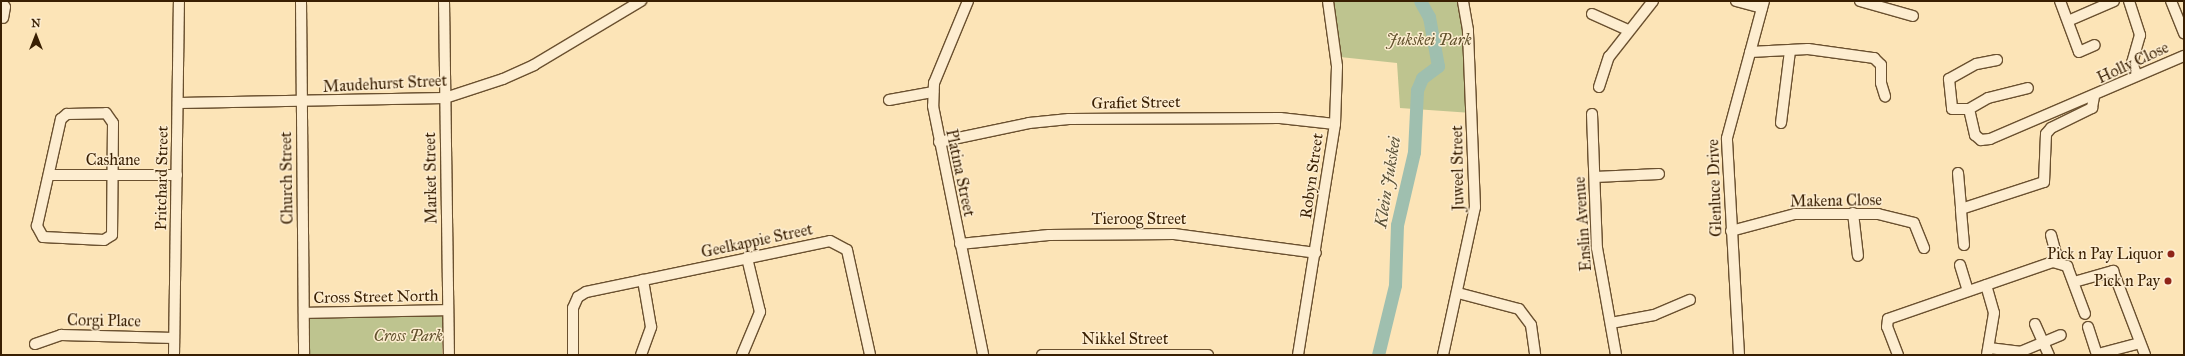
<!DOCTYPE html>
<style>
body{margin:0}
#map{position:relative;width:2185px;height:356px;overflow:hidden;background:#fce4b7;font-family:"IM FELL Great Primer",serif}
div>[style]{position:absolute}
.green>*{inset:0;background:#bec48f}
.river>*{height:13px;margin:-6.5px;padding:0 6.5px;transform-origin:6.5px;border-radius:6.5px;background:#9fbfaf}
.roads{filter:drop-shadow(1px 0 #6a502f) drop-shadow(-1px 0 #6a502f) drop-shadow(0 1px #6a502f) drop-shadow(0 -1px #6a502f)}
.minor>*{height:10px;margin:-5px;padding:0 5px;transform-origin:5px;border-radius:5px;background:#fdedd0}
.dots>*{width:11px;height:11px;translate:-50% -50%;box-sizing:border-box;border:2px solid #fdedd0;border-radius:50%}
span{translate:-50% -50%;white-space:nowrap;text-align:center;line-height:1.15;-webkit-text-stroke:3px #fdedd0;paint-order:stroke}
.park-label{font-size:16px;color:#61512c;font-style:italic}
.street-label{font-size:16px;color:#391f02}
.poi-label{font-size:16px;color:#391f02}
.right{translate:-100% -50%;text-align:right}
.water-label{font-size:17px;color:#584f36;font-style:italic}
.frame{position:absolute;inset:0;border:2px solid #391f02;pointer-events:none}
.north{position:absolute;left:16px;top:16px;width:40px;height:40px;-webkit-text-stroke:3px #fdedd0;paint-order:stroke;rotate:0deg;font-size:11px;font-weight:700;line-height:16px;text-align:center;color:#391f02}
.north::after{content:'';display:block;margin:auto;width:14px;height:18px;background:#391f02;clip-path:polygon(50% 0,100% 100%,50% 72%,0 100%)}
</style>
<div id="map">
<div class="green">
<i style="clip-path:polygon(1332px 1px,1461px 1px,1472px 113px,1400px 108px,1397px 63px,1340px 57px)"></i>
<i style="clip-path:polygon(443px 316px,442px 355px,310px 355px,310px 319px)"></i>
</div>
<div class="river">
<i style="left:1378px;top:355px;width:72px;rotate:-76.3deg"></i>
<i style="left:1395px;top:285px;width:60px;rotate:-88.1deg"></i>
<i style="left:1397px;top:225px;width:75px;rotate:-76.9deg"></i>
<i style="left:1414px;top:152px;width:62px;rotate:-87.2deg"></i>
<i style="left:1417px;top:90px;width:13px;rotate:-67deg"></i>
<i style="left:1422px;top:78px;width:20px;rotate:-37deg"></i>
<i style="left:1438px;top:66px;width:50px;rotate:-100.4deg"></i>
<i style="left:1429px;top:17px;width:18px;rotate:-119deg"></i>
</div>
<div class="roads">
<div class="minor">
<i style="left:301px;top:1px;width:354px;rotate:89.5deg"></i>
<i style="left:444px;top:1px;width:354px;rotate:89.2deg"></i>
<i style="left:968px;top:1px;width:89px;rotate:112.5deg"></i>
<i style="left:934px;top:83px;width:23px;rotate:92deg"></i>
<i style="left:933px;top:106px;width:254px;rotate:78.6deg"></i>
<i style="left:1736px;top:1px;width:27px;rotate:15deg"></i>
<i style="left:1860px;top:1px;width:55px;rotate:15.8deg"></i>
<i style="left:2060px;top:1px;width:54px;rotate:69.6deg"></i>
<i style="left:2079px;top:52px;width:17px;rotate:-24deg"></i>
<i style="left:2129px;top:1px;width:36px;rotate:72deg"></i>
<i style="left:2140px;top:35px;width:29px;rotate:106deg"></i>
<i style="left:2132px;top:63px;width:9px;rotate:69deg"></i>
<i style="left:2171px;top:1px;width:35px;rotate:68deg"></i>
<i style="left:1px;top:2px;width:6px;rotate:51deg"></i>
<i style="left:5px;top:7px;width:11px;rotate:100deg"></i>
<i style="left:1592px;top:14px;width:39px;rotate:24deg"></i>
<i style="left:2068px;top:21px;width:50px;rotate:-23.5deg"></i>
<i style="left:1750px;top:52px;width:58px;rotate:-3deg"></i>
<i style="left:1808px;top:49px;width:67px;rotate:7.8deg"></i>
<i style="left:1874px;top:58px;width:10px;rotate:45deg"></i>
<i style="left:1881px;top:65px;width:18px;rotate:90deg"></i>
<i style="left:1881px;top:83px;width:14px;rotate:73deg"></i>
<i style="left:1997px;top:60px;width:21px;rotate:169deg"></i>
<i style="left:1976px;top:64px;width:31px;rotate:151deg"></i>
<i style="left:1949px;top:79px;width:30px;rotate:84deg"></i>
<i style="left:1952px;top:109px;width:17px"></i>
<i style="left:1969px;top:109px;width:22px;rotate:-30deg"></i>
<i style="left:1988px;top:98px;width:41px;rotate:-14deg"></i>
<i style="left:1599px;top:87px;width:32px;rotate:-72deg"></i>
<i style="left:1609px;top:57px;width:71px;rotate:-51.8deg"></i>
<i style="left:889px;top:100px;width:45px;rotate:-10.3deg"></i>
<i style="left:179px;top:103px;width:266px;rotate:-1.1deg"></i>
<i style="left:445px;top:98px;width:61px;rotate:-18.1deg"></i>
<i style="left:503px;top:79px;width:34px;rotate:-24deg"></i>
<i style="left:534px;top:65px;width:125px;rotate:-30.9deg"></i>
<i style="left:1969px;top:109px;width:27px;rotate:77deg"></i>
<i style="left:1975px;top:135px;width:8px;rotate:40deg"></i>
<i style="left:1981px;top:140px;width:9px;rotate:-6deg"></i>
<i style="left:1990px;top:139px;width:211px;rotate:-23.2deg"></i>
<i style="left:106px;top:113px;width:12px;rotate:55deg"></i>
<i style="left:113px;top:123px;width:112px;rotate:90.5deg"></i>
<i style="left:112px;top:235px;width:9px;rotate:148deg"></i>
<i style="left:104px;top:240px;width:61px;rotate:-177.2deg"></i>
<i style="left:43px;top:237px;width:13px;rotate:-119deg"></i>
<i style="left:37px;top:226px;width:110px;rotate:-77.4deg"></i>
<i style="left:61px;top:119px;width:8px;rotate:-40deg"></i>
<i style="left:67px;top:114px;width:39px;rotate:-1deg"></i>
<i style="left:1592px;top:114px;width:134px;rotate:87.9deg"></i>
<i style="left:1597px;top:248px;width:109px;rotate:79.9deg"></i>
<i style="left:1781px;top:123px;width:73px;rotate:-82.9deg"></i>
<i style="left:939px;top:142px;width:92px;rotate:-11.9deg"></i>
<i style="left:1029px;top:123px;width:40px;rotate:-5.7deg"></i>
<i style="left:1069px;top:119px;width:211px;rotate:-0.3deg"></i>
<i style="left:1280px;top:118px;width:55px;rotate:6.2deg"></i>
<i style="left:1958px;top:173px;width:36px;rotate:85deg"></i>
<i style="left:49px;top:175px;width:128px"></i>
<i style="left:1595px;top:177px;width:64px;rotate:-2.7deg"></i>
<i style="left:1853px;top:213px;width:43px;rotate:83.4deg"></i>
<i style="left:1731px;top:231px;width:66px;rotate:-14.9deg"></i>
<i style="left:1795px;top:214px;width:83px"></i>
<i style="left:1878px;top:214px;width:37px;rotate:14deg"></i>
<i style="left:1914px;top:223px;width:27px;rotate:68deg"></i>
<i style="left:2051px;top:235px;width:27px;rotate:75deg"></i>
<i style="left:960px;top:244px;width:89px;rotate:-5.8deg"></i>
<i style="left:1049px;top:235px;width:125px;rotate:-0.5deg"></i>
<i style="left:1174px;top:234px;width:143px;rotate:7.6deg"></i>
<i style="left:1964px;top:245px;width:36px;rotate:-95deg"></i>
<i style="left:1961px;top:209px;width:87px;rotate:-18deg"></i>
<i style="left:2044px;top:182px;width:48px;rotate:-87.6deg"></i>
<i style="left:2046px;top:134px;width:8px;rotate:-50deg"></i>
<i style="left:2051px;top:128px;width:46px;rotate:-26deg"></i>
<i style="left:2092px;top:108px;width:11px;rotate:-80deg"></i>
<i style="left:1960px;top:265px;width:27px;rotate:73deg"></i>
<i style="left:2074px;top:282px;width:41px;rotate:-15.8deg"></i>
<i style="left:2113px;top:271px;width:90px;rotate:69.1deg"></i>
<i style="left:1986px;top:285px;width:29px;rotate:74deg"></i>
<i style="left:1994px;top:313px;width:43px;rotate:99.5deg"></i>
<i style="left:1458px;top:293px;width:63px;rotate:14.7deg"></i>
<i style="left:1519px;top:309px;width:20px;rotate:53deg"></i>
<i style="left:1531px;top:325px;width:30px;rotate:82deg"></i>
<i style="left:304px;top:313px;width:144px;rotate:-1.2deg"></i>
<i style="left:1611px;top:323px;width:44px;rotate:-10.5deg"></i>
<i style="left:1654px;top:315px;width:39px;rotate:-23deg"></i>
<i style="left:2035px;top:324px;width:34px;rotate:66deg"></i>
<i style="left:2088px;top:327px;width:29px;rotate:72deg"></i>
<i style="left:35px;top:344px;width:28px;rotate:-19deg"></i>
<i style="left:61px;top:335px;width:113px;rotate:1.5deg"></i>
<i style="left:1989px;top:348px;width:31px;rotate:7deg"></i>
<i style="left:2020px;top:352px;width:44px;rotate:-22.5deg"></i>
<i style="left:2098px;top:354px;width:43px;rotate:-14.7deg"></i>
<i style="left:174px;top:355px;width:354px;rotate:-89.2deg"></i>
<i style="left:573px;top:355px;width:47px;rotate:-90deg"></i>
<i style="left:573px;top:308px;width:12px;rotate:-66deg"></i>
<i style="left:578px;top:297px;width:9px;rotate:-32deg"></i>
<i style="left:586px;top:292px;width:249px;rotate:-11.8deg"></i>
<i style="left:830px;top:241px;width:19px;rotate:28deg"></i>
<i style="left:847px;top:250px;width:107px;rotate:77.6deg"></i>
<i style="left:641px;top:355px;width:30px;rotate:-70deg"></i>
<i style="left:651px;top:327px;width:48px;rotate:-99.7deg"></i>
<i style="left:742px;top:355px;width:47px;rotate:-67.3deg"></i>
<i style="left:760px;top:312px;width:56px;rotate:-103.5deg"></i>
<i style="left:1042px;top:355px;width:166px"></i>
<i style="left:1298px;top:355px;width:234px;rotate:-80.9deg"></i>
<i style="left:1335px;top:124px;width:58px;rotate:-88deg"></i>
<i style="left:1337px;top:66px;width:66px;rotate:-97.9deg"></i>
<i style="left:1443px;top:355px;width:151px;rotate:-77.8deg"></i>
<i style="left:1475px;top:207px;width:177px;rotate:-92.3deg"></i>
<i style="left:1468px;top:30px;width:29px;rotate:-100deg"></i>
<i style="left:1739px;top:355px;width:217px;rotate:-93.2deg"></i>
<i style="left:1727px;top:138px;width:142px;rotate:-74.9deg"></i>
<i style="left:1898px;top:355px;width:30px;rotate:-111deg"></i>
<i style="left:1887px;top:327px;width:8px;rotate:-83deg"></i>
<i style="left:1888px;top:319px;width:175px;rotate:-19.1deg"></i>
<i style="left:2053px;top:262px;width:15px;rotate:16deg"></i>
<i style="left:2067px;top:266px;width:51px;rotate:69.4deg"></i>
</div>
</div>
<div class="dots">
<i style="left:2171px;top:254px;background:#8f2418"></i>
<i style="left:2168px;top:281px;background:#8f2418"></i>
</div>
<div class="park-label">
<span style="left:1429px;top:40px">Jukskei Park</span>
<span style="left:408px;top:336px">Cross Park</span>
</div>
<div class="street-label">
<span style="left:2133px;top:63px;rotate:-25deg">Holly Close</span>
<span style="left:385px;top:84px;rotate:-3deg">Maudehurst Street</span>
<span style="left:1136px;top:103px;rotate:-1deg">Grafiet Street</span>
<span style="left:113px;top:160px">Cashane</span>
<span style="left:1458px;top:168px;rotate:-91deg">Juweel Street</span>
<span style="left:960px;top:173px;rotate:78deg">Platina Street</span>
<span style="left:1312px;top:176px;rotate:-82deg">Robyn Street</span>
<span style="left:162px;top:178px;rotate:-89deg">Pritchard Street</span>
<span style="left:287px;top:178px;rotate:-91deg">Church Street</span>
<span style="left:431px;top:178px;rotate:-91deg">Market Street</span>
<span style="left:1715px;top:188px;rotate:-92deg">Glenluce Drive</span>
<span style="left:1836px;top:201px;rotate:-1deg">Makena Close</span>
<span style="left:1139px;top:219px">Tieroog Street</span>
<span style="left:1583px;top:224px;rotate:-94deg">Enslin Avenue</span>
<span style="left:757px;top:241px;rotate:-12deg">Geelkappie Street</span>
<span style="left:376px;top:297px;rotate:-1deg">Cross Street North</span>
<span style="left:104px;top:321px;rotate:1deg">Corgi Place</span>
<span style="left:1125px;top:339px">Nikkel Street</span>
</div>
<div class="poi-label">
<span class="right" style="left:2163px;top:254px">Pick n Pay Liquor</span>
<span class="right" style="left:2160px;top:281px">Pick n Pay</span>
</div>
<div class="water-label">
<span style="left:1388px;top:182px;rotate:-81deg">Klein Jukskei</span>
</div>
<div class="frame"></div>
<div class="north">N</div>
</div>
